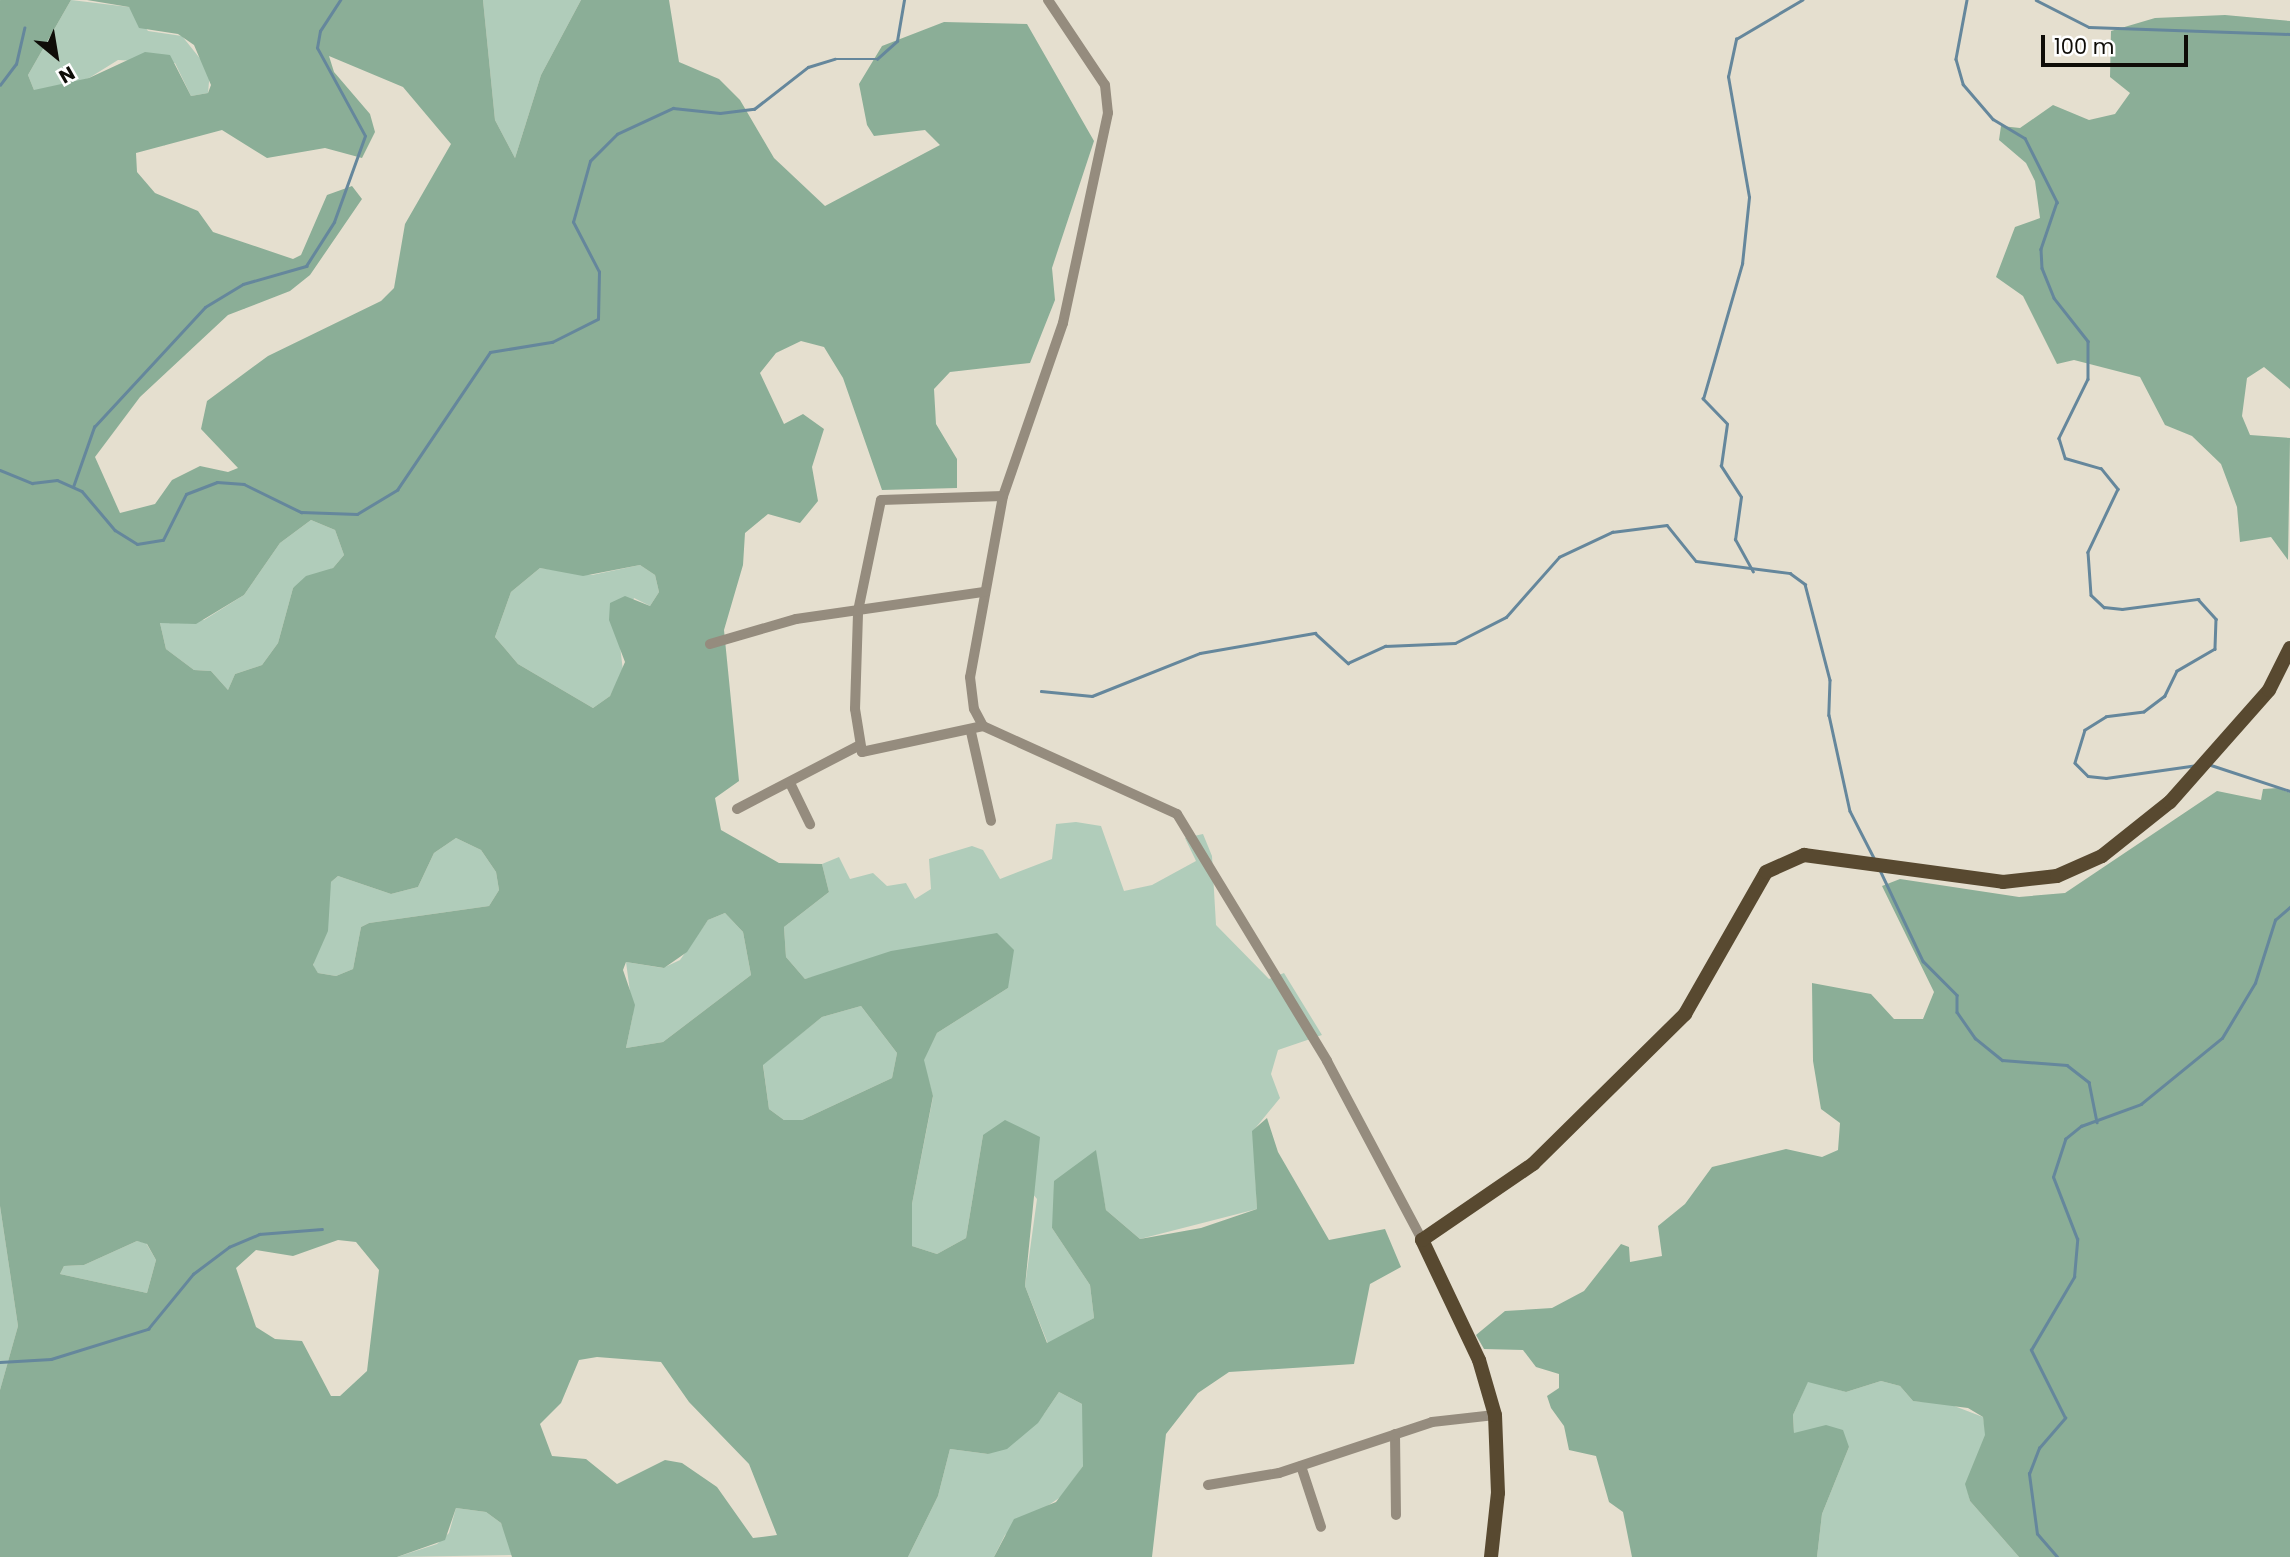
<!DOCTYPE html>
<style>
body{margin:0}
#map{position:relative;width:2290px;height:1557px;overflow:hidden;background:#e5dfcf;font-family:Poppins,sans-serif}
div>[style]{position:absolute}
.green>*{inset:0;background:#b0ccba}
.forest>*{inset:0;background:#8bae97}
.stream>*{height:2.5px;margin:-1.25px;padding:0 1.25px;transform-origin:1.25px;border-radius:1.25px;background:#65879c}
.minor>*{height:10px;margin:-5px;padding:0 5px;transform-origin:5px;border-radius:5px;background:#958c7e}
.major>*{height:14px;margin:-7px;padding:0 7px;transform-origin:7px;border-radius:7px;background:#584930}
span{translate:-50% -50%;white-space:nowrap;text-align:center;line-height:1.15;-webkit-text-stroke:5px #fff;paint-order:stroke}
.north{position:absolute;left:21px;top:21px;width:70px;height:70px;-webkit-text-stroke:5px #fff;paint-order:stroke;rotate:150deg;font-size:19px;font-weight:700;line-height:28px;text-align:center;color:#0f0d08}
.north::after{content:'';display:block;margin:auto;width:24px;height:32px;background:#0f0d08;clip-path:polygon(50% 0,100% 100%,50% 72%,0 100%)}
.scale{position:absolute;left:2041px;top:35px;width:147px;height:32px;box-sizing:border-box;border:4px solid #0f0d08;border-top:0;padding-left:9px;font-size:21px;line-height:24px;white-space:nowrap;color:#0f0d08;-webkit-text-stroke:5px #fff;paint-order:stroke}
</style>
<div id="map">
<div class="green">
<i style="clip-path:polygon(71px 0,129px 7px,148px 31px,182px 36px,210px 71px,208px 93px,191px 96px,175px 63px,118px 60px,89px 78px,41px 94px,34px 90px,28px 75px)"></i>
<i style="clip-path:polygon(483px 0,581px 0,541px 75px,515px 158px,495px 120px)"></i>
<i style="clip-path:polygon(311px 520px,335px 530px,344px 555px,333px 568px,293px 588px,278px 643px,262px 665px,235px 674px,228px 690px,211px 671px,194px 670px,166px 649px,160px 623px,204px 620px,244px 595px,280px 543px)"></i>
<i style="clip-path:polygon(640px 565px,655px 575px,659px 592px,650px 606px,634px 598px,619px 637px,623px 671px,610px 696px,593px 708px,518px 664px,495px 637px,511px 592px,540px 568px,592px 575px)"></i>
<i style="clip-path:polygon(1076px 822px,1101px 826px,1124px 891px,1152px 885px,1196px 861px,1185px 838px,1203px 834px,1212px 856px,1216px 925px,1269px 979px,1284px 973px,1322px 1035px,1278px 1050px,1271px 1074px,1280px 1098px,1253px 1131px,1257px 1209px,1140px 1239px,1106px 1210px,1095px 1151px,1052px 1228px,1090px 1285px,1094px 1318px,1048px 1344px,1025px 1286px,1037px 1199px,983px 1135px,966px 1238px,937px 1254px,912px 1246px,912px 1204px,933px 1097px,923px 1060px,937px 1033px,1008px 988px,837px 971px,805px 979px,786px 957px,784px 927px,829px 892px,822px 864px,839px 857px,850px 879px,873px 873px,887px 886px,906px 883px,915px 899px,931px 889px,929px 859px,972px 846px,983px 850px,1000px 879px,1052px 859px,1056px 824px)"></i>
<i style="clip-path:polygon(456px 838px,481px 850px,496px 872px,499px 890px,489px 906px,369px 923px,361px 927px,353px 969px,336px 976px,318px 973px,313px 966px,331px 882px,338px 876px,391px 894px,418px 887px,434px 853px)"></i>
<i style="clip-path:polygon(725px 913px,743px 932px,751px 975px,663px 1042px,626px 1048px,633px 1014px,626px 962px,663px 968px,680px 960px,708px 920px)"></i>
<i style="clip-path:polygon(861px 1006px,897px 1053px,892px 1078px,802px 1120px,784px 1120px,769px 1109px,763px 1064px,822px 1017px)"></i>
<i style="clip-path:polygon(0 1206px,18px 1326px,0 1390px)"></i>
<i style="clip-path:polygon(137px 1241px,146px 1243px,156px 1260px,147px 1293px,60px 1274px,64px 1266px,84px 1265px)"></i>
<i style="clip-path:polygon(1808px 1381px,1846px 1392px,1881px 1381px,1900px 1386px,1913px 1401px,1949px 1404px,1983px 1417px,1986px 1435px,1966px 1484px,1970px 1501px,2019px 1557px,1817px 1557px,1822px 1514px,1849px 1447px,1794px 1433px,1793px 1415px)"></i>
<i style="clip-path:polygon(1059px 1392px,1082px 1404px,1086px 1442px,1083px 1466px,1062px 1496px,1005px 1535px,994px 1557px,908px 1557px,938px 1496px,950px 1449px,988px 1454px,1044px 1414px)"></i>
<i style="clip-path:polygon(456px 1508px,486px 1512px,501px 1523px,514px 1555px,397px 1557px,437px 1544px,449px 1533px)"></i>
</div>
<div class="forest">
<i style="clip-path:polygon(evenodd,0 0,71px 0,28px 75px,34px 90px,89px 78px,145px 52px,170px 55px,191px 96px,208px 93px,211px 85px,194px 45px,178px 34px,139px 28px,129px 7px,87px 0,483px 0,495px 120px,515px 158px,541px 75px,581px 0,669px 0,679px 62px,719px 79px,740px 100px,774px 158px,825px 206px,940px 145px,925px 130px,874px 136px,867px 125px,859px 84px,882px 46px,944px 22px,1027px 24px,1094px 141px,1052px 268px,1055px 300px,1030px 363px,950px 372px,934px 389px,936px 424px,957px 459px,957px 488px,882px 490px,843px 378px,824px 347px,801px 341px,776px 353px,760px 373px,784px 424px,803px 414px,824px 429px,812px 467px,818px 501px,800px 523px,768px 514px,745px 533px,743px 565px,724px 630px,739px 781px,715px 798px,721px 830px,779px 863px,822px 864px,829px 892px,784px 927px,786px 957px,805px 979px,891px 951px,997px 933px,1014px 950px,1008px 988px,937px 1033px,924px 1060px,933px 1096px,912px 1204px,912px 1246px,937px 1254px,966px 1238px,983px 1135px,1005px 1120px,1040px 1137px,1025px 1286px,1047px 1343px,1094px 1318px,1090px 1285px,1052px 1228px,1054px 1181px,1096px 1150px,1106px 1210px,1140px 1239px,1201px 1228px,1257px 1209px,1252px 1131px,1267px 1118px,1278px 1152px,1329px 1240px,1385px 1229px,1401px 1267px,1370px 1284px,1354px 1364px,1229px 1372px,1198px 1393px,1166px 1434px,1152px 1557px,994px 1557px,1014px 1519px,1056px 1502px,1083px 1466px,1082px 1404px,1059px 1392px,1038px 1423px,1007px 1449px,988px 1454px,950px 1449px,938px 1496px,908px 1557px,512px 1557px,501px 1523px,486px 1512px,456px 1508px,445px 1540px,397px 1557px,0 1557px,0 1390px,18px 1326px,0 1206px,0 0,329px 56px,403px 87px,451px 144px,405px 224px,394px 288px,381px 301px,268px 356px,207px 401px,201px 429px,238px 468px,228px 472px,200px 466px,172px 480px,155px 504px,120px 513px,95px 457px,140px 397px,228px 315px,290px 291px,310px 275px,362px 199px,352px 186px,327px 195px,301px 255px,293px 259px,213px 232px,198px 211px,155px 193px,137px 172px,136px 153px,222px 130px,267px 158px,325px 148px,362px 158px,375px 132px,370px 114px,334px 72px,329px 56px,0 0,311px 520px,335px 530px,344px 555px,333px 568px,306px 576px,293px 588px,278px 643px,262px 665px,235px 674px,228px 690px,211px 671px,194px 670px,166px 649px,160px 623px,196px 624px,244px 595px,280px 543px,311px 520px,0 0,640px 565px,655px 575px,659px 592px,650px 606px,625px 596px,610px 603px,609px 620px,625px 662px,610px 696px,593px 708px,518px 664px,495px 637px,511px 592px,540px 568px,583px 576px,640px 565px,0 0,456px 838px,481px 850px,496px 872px,499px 890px,489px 906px,369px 923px,361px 927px,353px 969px,336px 976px,318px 973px,313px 965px,328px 931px,331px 882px,338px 876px,391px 894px,418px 887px,434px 853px,456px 838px,0 0,725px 913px,743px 932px,751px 975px,663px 1042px,626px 1048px,635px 1005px,623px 970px,626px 962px,664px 968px,687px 952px,708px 920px,725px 913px,0 0,861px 1006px,897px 1053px,892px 1078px,802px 1120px,784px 1120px,769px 1109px,763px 1065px,822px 1017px,861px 1006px,0 0,338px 1240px,356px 1242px,379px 1270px,367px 1371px,340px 1396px,331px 1396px,302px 1341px,275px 1339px,256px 1327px,236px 1268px,256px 1250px,293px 1256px,338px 1240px,0 0,137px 1241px,147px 1244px,156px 1260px,147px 1293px,60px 1274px,64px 1266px,84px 1265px,137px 1241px,0 0,597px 1357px,661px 1362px,689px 1402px,749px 1464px,777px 1535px,753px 1538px,717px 1487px,682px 1463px,665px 1460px,617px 1484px,586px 1459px,552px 1456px,540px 1424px,561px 1403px,579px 1360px,597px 1357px)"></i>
<i style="clip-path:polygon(2225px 15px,2290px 21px,2290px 389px,2264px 367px,2247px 378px,2242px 416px,2250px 435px,2290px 438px,2288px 560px,2271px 537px,2240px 542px,2237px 507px,2221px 464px,2192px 436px,2165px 425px,2140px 377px,2074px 360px,2057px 364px,2023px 296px,1996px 277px,2015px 227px,2040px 218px,2035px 181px,2026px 163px,1999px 140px,2001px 126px,2020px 128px,2053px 105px,2089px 120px,2115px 114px,2130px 93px,2110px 77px,2111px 31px,2155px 18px)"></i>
<i style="clip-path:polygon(2278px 788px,2290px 793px,2290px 1557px,2019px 1557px,1970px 1501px,1965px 1484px,1985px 1435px,1983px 1417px,1968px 1408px,1913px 1401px,1900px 1386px,1881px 1381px,1846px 1392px,1808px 1382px,1793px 1415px,1794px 1433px,1826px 1425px,1843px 1430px,1849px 1447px,1822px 1514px,1817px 1557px,1632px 1557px,1623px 1512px,1609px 1502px,1596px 1456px,1569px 1450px,1564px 1426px,1551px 1408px,1547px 1396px,1559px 1388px,1559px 1374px,1536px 1367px,1523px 1350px,1484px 1349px,1476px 1335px,1505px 1311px,1552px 1308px,1584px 1291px,1621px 1244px,1629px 1247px,1630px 1262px,1662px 1256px,1658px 1226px,1685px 1204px,1712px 1167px,1786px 1149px,1822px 1157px,1838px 1150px,1840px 1123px,1821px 1109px,1813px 1061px,1812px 983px,1871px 994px,1894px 1019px,1923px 1019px,1934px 992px,1882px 886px,1900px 879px,2019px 897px,2065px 893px,2217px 791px,2261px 800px,2263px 789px)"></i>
</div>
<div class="stream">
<i style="left:1967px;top:0;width:60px;rotate:100.6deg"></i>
<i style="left:1956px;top:59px;width:26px;rotate:74deg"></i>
<i style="left:1963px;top:84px;width:46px;rotate:49.4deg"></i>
<i style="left:1993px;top:119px;width:37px;rotate:31deg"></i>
<i style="left:2025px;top:138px;width:72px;rotate:63.4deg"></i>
<i style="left:2057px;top:202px;width:50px;rotate:108.8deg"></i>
<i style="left:2041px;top:249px;width:19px;rotate:87deg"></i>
<i style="left:2042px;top:268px;width:32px;rotate:68deg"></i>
<i style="left:2054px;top:298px;width:55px;rotate:51.7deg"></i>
<i style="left:2088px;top:341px;width:38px;rotate:90deg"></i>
<i style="left:2088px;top:379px;width:66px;rotate:116.2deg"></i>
<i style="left:2059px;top:438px;width:21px;rotate:73deg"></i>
<i style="left:2065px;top:458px;width:37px;rotate:16deg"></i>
<i style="left:2101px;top:468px;width:27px;rotate:51deg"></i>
<i style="left:2118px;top:489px;width:70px;rotate:115.5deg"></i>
<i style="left:2088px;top:552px;width:43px;rotate:86deg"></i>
<i style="left:2091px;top:595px;width:18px;rotate:43deg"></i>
<i style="left:2104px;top:607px;width:18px;rotate:6deg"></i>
<i style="left:2122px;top:609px;width:77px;rotate:-7.5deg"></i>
<i style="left:2198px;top:599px;width:27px;rotate:48deg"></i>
<i style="left:2216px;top:619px;width:30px;rotate:92deg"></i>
<i style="left:2215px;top:649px;width:44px;rotate:149.9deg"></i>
<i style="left:2177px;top:671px;width:28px;rotate:116deg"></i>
<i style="left:2165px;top:696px;width:26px;rotate:143deg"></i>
<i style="left:2144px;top:712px;width:38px;rotate:173deg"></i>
<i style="left:2106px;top:717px;width:25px;rotate:148deg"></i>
<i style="left:2085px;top:730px;width:34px;rotate:107deg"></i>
<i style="left:2075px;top:763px;width:18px;rotate:45deg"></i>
<i style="left:2088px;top:776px;width:18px;rotate:6deg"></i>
<i style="left:2106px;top:778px;width:92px;rotate:-8.1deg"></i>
<i style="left:2036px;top:0;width:59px;rotate:27deg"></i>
<i style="left:2089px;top:27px;width:201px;rotate:2deg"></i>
<i style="left:0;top:85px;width:26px;rotate:-53deg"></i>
<i style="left:16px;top:64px;width:37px;rotate:-77deg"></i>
<i style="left:0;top:470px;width:35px;rotate:22deg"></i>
<i style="left:32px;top:483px;width:25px;rotate:-7deg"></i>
<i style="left:57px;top:480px;width:27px;rotate:24deg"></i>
<i style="left:82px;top:491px;width:51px;rotate:49.8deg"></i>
<i style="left:115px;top:530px;width:26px;rotate:32deg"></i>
<i style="left:137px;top:544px;width:26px;rotate:-9deg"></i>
<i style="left:163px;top:540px;width:51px;rotate:-63.4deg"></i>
<i style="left:186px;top:494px;width:33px;rotate:-21deg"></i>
<i style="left:217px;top:482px;width:27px;rotate:4deg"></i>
<i style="left:244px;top:484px;width:64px;rotate:26.2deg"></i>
<i style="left:301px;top:512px;width:56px;rotate:2deg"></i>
<i style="left:357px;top:514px;width:47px;rotate:-31deg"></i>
<i style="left:397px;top:490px;width:166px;rotate:-56deg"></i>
<i style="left:490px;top:352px;width:63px;rotate:-9.2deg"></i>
<i style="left:552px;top:342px;width:51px;rotate:-26.6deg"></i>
<i style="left:598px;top:319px;width:47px;rotate:-88.8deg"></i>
<i style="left:599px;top:272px;width:56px;rotate:-117.5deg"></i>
<i style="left:573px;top:222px;width:63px;rotate:-74.4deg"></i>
<i style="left:590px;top:161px;width:38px;rotate:-45deg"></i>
<i style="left:617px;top:134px;width:62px;rotate:-24.9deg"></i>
<i style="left:673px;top:108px;width:47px;rotate:6.1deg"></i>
<i style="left:720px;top:113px;width:34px;rotate:-7deg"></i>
<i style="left:754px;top:109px;width:68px;rotate:-37.9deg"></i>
<i style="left:808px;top:67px;width:28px;rotate:-17deg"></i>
<i style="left:835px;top:59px;width:42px"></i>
<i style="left:877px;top:59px;width:27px;rotate:-42deg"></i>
<i style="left:897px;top:41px;width:42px;rotate:-80.3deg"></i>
<i style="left:73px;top:487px;width:64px;rotate:-70.7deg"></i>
<i style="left:94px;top:427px;width:163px;rotate:-47.2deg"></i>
<i style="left:205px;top:307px;width:44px;rotate:-31.2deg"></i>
<i style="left:243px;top:284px;width:66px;rotate:-15.9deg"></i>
<i style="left:306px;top:266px;width:52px;rotate:-57.5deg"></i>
<i style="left:334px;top:222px;width:91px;rotate:-70.2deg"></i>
<i style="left:365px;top:136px;width:100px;rotate:-118.6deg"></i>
<i style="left:317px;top:48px;width:17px;rotate:-80deg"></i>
<i style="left:320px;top:31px;width:37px;rotate:-57deg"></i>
<i style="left:1753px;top:572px;width:37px;rotate:-119deg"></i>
<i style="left:1735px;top:540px;width:43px;rotate:-82.1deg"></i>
<i style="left:1741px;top:497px;width:37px;rotate:-123deg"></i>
<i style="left:1721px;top:466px;width:42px;rotate:-81.9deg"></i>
<i style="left:1727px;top:424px;width:35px;rotate:-134deg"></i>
<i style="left:1703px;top:399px;width:141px;rotate:-73.9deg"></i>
<i style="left:1742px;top:264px;width:67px;rotate:-84deg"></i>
<i style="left:1749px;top:197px;width:122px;rotate:-99.9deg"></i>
<i style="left:1728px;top:77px;width:39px;rotate:-78deg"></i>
<i style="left:1736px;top:39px;width:77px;rotate:-30.6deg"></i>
<i style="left:1041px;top:691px;width:51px;rotate:5.6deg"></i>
<i style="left:1092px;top:696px;width:116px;rotate:-21.7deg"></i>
<i style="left:1200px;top:653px;width:117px;rotate:-9.9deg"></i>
<i style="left:1315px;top:633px;width:45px;rotate:42.3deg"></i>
<i style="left:1348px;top:663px;width:41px;rotate:-24.7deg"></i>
<i style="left:1385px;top:646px;width:70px;rotate:-2.5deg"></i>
<i style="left:1455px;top:643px;width:57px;rotate:-27deg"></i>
<i style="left:1506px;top:617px;width:80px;rotate:-48.5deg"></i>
<i style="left:1559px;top:557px;width:59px;rotate:-25.3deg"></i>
<i style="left:1612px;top:532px;width:55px;rotate:-7.3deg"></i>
<i style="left:1667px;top:525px;width:46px;rotate:51.1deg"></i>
<i style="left:1696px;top:561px;width:95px;rotate:7.3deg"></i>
<i style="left:1790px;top:573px;width:19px;rotate:36deg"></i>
<i style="left:1805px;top:584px;width:99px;rotate:75.4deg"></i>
<i style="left:1830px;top:680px;width:35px;rotate:92deg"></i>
<i style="left:1829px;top:715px;width:98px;rotate:77.7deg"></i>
<i style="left:1850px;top:811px;width:53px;rotate:62.9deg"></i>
<i style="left:2211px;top:765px;width:83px;rotate:18.2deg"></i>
<i style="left:1880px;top:870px;width:101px;rotate:64.7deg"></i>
<i style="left:1923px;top:961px;width:48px;rotate:45deg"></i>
<i style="left:1957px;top:995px;width:17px;rotate:90deg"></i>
<i style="left:1957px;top:1012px;width:32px;rotate:55deg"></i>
<i style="left:1975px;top:1038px;width:35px;rotate:39deg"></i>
<i style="left:2002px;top:1060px;width:65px;rotate:4.4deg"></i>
<i style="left:2067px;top:1065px;width:28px;rotate:38deg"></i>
<i style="left:2089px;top:1082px;width:41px;rotate:78.7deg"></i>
<i style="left:0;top:1362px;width:51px;rotate:-3.4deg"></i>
<i style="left:51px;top:1359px;width:102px;rotate:-17.2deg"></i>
<i style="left:148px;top:1329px;width:71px;rotate:-50.7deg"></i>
<i style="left:193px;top:1274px;width:45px;rotate:-36.9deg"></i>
<i style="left:229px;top:1247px;width:33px;rotate:-23deg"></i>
<i style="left:259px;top:1234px;width:63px;rotate:-4.5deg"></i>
<i style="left:2057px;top:1557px;width:30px;rotate:-131deg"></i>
<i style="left:2037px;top:1534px;width:61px;rotate:-97.6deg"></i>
<i style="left:2029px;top:1474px;width:28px;rotate:-69deg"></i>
<i style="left:2039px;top:1448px;width:40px;rotate:-49deg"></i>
<i style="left:2065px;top:1418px;width:76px;rotate:-116.6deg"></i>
<i style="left:2031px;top:1350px;width:85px;rotate:-59.5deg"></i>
<i style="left:2074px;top:1277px;width:38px;rotate:-85deg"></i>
<i style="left:2077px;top:1239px;width:66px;rotate:-111.2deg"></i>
<i style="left:2053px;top:1177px;width:40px;rotate:-72deg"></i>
<i style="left:2065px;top:1139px;width:21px;rotate:-39deg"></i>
<i style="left:2081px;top:1126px;width:64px;rotate:-20.1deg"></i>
<i style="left:2141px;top:1104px;width:104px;rotate:-39.2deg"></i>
<i style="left:2222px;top:1038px;width:64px;rotate:-59deg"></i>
<i style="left:2255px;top:983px;width:66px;rotate:-72.4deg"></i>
<i style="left:2275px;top:920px;width:20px;rotate:-41deg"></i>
</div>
<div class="minor">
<i style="left:1048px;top:0;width:102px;rotate:56.2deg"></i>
<i style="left:1105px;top:85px;width:28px;rotate:84deg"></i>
<i style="left:1108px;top:113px;width:215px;rotate:102.1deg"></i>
<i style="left:1063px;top:323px;width:183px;rotate:109.1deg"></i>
<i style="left:1003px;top:496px;width:184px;rotate:100.3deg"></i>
<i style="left:970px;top:677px;width:32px;rotate:83deg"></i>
<i style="left:974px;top:709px;width:19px;rotate:62deg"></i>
<i style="left:983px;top:726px;width:213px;rotate:24.4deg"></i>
<i style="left:1177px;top:814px;width:289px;rotate:58.7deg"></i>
<i style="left:1327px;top:1061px;width:203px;rotate:62deg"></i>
<i style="left:710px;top:644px;width:90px;rotate:-16.2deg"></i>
<i style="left:796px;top:619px;width:190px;rotate:-8.2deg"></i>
<i style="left:983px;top:726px;width:124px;rotate:167.9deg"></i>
<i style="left:862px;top:752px;width:44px;rotate:-99.2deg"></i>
<i style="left:855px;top:709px;width:98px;rotate:-88.2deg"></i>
<i style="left:858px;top:611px;width:113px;rotate:-78.3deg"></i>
<i style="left:881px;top:500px;width:122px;rotate:-1.9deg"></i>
<i style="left:971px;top:732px;width:91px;rotate:77.3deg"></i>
<i style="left:790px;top:783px;width:46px;rotate:64deg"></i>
<i style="left:737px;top:809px;width:136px;rotate:-27.5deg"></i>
<i style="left:1395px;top:1434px;width:81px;rotate:89.3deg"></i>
<i style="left:1301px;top:1466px;width:64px;rotate:71.8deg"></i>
<i style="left:1208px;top:1485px;width:72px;rotate:-9.6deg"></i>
<i style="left:1279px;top:1473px;width:161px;rotate:-18.4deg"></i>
<i style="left:1432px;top:1422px;width:63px;rotate:-6.3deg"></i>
</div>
<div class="major">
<i style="left:1491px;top:1557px;width:64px;rotate:-83.8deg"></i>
<i style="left:1498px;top:1493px;width:78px;rotate:-92.2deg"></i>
<i style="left:1495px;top:1415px;width:57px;rotate:-106.2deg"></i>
<i style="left:1479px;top:1360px;width:133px;rotate:-115.4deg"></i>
<i style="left:1422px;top:1240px;width:135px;rotate:-34.4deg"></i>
<i style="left:1533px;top:1164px;width:214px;rotate:-44.6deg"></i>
<i style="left:1685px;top:1014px;width:163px;rotate:-60.3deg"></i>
<i style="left:1766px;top:872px;width:42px;rotate:-24.1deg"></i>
<i style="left:1804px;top:855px;width:201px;rotate:7.7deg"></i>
<i style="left:2003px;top:882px;width:54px;rotate:-6.3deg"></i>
<i style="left:2057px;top:876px;width:49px;rotate:-24deg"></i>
<i style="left:2102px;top:856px;width:87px;rotate:-38.5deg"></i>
<i style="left:2170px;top:802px;width:149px;rotate:-48.5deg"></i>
<i style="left:2269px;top:690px;width:47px;rotate:-63.4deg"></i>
</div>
<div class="north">N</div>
<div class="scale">100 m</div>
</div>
